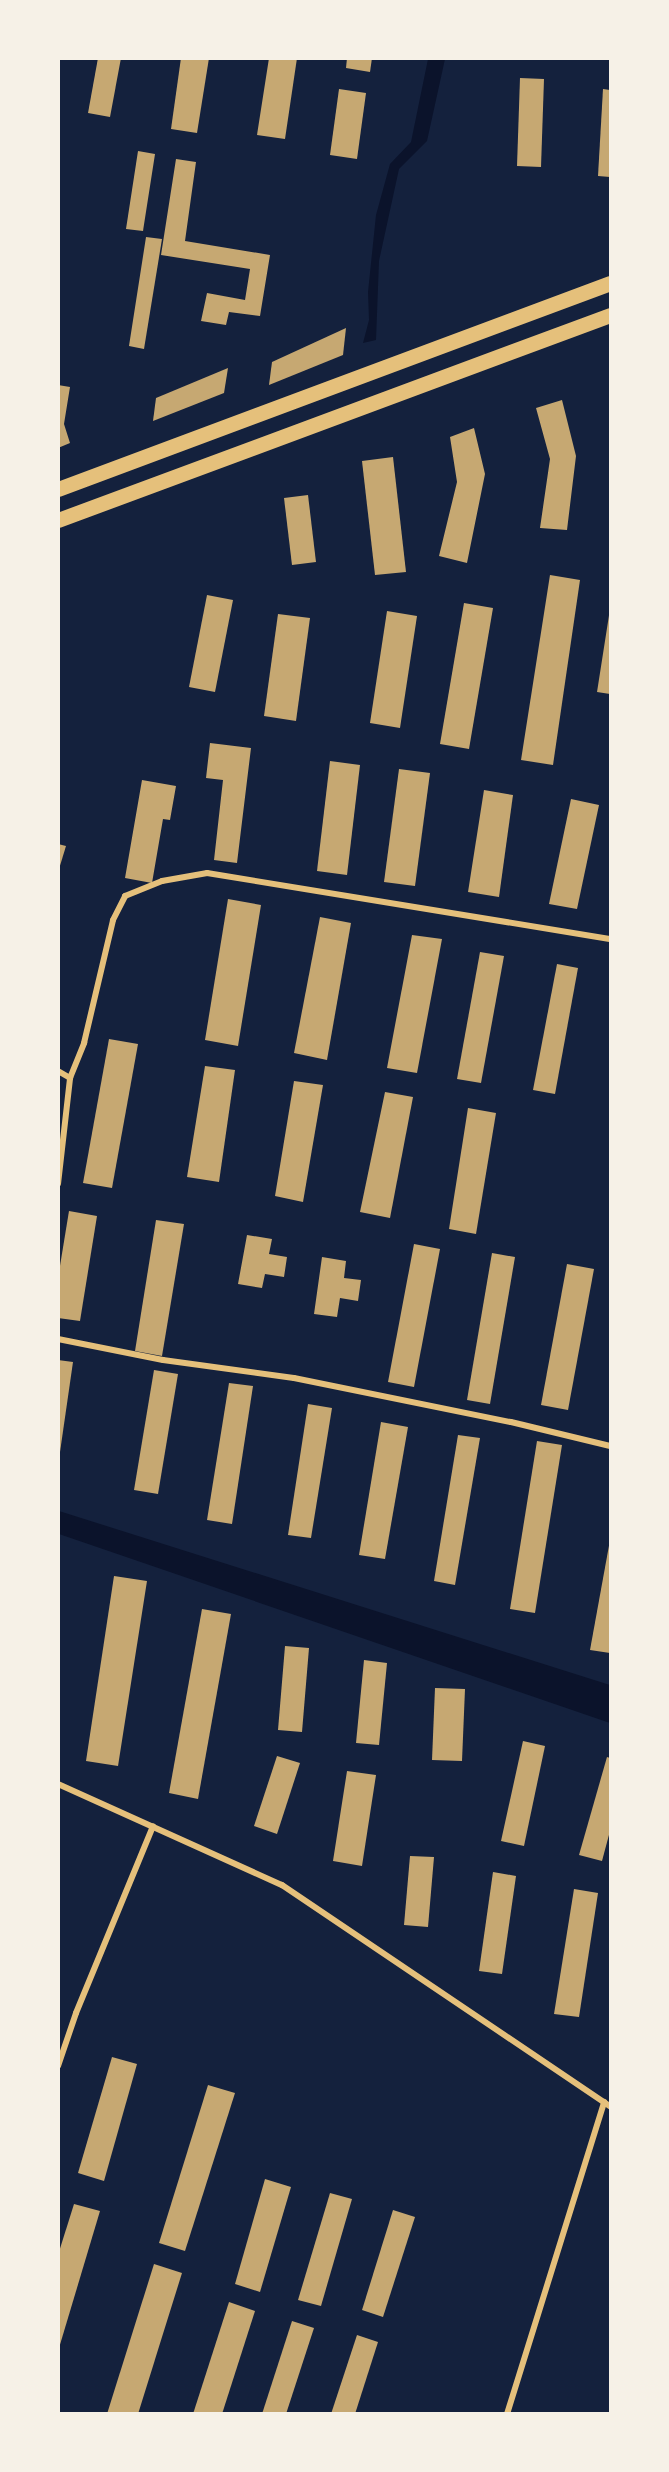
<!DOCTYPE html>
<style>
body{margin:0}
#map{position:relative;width:669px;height:2472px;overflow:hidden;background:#14213d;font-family:"Roboto Condensed",sans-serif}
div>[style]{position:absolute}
.water>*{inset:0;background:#0b132b}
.building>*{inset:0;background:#c6a872}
.minor>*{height:6px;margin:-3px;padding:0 3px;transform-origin:3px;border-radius:3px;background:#e5c07b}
.primary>*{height:15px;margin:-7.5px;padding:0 7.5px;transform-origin:7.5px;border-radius:7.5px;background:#e5c07b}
span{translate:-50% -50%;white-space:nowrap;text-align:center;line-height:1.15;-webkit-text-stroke:5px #f6f1e7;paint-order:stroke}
.frame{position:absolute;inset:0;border:60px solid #f6f1e7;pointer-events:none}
</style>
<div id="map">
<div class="water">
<i style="clip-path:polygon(428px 59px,445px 59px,427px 141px,399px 169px,379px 261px,376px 340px,363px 343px,369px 320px,368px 292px,376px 215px,390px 164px,411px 142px)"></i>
<i style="clip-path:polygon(59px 1511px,610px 1685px,610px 1723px,59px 1534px)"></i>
</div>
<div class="building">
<i style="clip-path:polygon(98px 58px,121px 58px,110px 117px,88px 113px)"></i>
<i style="clip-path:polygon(181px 58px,209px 58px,197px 133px,171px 129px)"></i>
<i style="clip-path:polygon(269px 58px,297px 58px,285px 139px,257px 135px)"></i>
<i style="clip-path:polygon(347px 58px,372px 58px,370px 72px,346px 68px)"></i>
<i style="clip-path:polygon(520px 78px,544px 79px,541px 167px,517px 166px)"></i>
<i style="clip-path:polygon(339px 89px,366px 93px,357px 159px,330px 155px)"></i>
<i style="clip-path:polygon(603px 89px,610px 90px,610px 177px,598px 176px)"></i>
<i style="clip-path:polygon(138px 151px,155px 154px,143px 231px,126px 229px)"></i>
<i style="clip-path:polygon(176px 159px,196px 162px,185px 241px,270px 255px,260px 316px,229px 312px,226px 325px,201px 321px,207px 293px,245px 300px,250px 269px,161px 255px)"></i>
<i style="clip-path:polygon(146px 237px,162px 239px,144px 349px,129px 346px)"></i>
<i style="clip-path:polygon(346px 328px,343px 355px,269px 385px,272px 362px)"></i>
<i style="clip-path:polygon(228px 368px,224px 393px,153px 421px,156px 398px)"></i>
<i style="clip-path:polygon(58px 385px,70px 387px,64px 424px,70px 443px,58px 448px)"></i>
<i style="clip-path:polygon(562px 400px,576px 456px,567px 530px,540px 528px,550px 459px,536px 408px)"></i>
<i style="clip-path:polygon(474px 428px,485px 474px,467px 563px,439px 556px,457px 482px,450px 437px)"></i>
<i style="clip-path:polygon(393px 457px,406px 572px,375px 575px,362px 461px)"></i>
<i style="clip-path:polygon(308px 495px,316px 562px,292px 565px,284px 498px)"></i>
<i style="clip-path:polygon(550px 575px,580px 580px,553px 765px,521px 760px)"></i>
<i style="clip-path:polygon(207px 595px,233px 600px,215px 692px,189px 687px)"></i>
<i style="clip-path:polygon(464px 603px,493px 608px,469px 749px,440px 744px)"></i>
<i style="clip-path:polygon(610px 609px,610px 694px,597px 692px)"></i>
<i style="clip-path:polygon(387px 611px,417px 616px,400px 728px,370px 723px)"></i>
<i style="clip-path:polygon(278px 614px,310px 618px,296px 721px,264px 716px)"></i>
<i style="clip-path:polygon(210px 743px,251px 748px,237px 863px,214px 860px,223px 780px,206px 778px)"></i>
<i style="clip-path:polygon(330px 761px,360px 765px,347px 875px,317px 871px)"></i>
<i style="clip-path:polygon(399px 769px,430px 773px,415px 886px,384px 882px)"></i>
<i style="clip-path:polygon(142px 780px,176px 786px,170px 820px,163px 819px,152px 883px,125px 878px)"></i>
<i style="clip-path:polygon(484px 790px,513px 795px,499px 897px,468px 892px)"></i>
<i style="clip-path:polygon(571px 799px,599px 805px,577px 909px,549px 904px)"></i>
<i style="clip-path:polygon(58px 844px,66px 846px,59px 869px,58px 869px)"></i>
<i style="clip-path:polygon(228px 899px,261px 905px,238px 1046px,205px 1040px)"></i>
<i style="clip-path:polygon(320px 917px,351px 923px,327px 1060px,294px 1053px)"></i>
<i style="clip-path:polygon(412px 935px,442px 939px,417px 1073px,387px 1068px)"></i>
<i style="clip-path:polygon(480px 952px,504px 956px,481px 1083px,457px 1079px)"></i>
<i style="clip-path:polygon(557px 964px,578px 968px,555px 1094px,533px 1090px)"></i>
<i style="clip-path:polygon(109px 1039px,138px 1044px,112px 1188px,83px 1183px)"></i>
<i style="clip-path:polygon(205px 1066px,235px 1070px,219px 1182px,187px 1177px)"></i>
<i style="clip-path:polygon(294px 1081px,323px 1085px,303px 1202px,275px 1196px)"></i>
<i style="clip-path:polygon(385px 1092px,413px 1097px,390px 1218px,360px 1212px)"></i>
<i style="clip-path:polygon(468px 1108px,496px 1113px,476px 1234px,449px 1229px)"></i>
<i style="clip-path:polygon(69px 1211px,97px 1216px,80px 1321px,58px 1318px,58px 1278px)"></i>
<i style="clip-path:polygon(156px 1220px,184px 1224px,162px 1356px,135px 1351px)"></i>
<i style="clip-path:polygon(247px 1235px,272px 1239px,269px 1254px,287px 1257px,284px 1277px,265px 1274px,262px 1288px,238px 1284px)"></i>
<i style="clip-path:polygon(414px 1244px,440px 1249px,414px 1387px,388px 1382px)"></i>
<i style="clip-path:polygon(492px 1253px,515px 1257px,490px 1404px,467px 1400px)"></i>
<i style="clip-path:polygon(322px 1257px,346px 1261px,344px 1278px,361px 1280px,358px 1301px,340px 1298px,337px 1317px,314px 1314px)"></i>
<i style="clip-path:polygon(567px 1264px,594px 1269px,568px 1410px,541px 1405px)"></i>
<i style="clip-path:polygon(58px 1360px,73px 1362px,60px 1452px,58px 1452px)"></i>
<i style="clip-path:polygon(154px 1370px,178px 1374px,158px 1494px,134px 1490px)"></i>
<i style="clip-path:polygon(229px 1383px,253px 1386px,232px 1524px,207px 1520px)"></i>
<i style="clip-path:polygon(308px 1404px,332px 1408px,311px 1538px,288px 1535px)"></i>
<i style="clip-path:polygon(381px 1422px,408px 1427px,385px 1559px,359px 1555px)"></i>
<i style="clip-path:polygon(458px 1435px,480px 1438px,455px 1585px,434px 1581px)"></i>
<i style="clip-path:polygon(537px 1441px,562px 1445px,535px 1613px,510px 1609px)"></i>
<i style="clip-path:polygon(610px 1540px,610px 1653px,590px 1650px)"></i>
<i style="clip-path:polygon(114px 1576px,147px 1581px,118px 1766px,86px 1761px)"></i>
<i style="clip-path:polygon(202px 1609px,231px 1614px,198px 1799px,169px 1793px)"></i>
<i style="clip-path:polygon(285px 1646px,309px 1648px,302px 1732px,278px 1730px)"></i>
<i style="clip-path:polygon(364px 1660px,387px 1663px,379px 1745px,356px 1743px)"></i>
<i style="clip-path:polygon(435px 1688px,465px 1689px,462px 1761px,432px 1760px)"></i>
<i style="clip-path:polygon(523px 1741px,545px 1746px,524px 1846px,501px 1841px)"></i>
<i style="clip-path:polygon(277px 1756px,300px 1763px,277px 1834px,254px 1826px)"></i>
<i style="clip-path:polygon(607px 1757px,610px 1758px,610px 1831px,602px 1861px,579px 1855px)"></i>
<i style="clip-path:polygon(347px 1771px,376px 1775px,362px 1866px,333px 1861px)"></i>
<i style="clip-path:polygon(410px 1856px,434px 1857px,428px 1927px,404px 1925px)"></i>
<i style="clip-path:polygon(493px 1872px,516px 1876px,502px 1974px,479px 1971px)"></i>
<i style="clip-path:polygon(574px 1889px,598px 1893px,579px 2017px,554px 2014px)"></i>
<i style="clip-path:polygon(112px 2057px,137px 2064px,104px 2181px,78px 2173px)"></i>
<i style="clip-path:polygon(208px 2085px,235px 2093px,185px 2251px,159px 2243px)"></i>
<i style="clip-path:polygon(265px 2179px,291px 2187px,260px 2292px,235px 2284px)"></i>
<i style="clip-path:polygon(330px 2193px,352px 2199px,321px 2306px,298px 2300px)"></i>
<i style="clip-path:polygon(74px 2204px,100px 2211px,59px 2348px,58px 2255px)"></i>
<i style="clip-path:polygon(393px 2210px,415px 2217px,383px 2317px,362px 2310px)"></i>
<i style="clip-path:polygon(154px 2264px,182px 2273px,138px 2414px,107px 2414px)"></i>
<i style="clip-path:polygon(229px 2302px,255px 2311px,222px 2414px,193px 2414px)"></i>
<i style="clip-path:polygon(292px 2321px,314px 2328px,286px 2414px,262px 2414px)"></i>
<i style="clip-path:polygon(357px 2335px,378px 2342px,355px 2414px,331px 2414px)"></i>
</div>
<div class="minor">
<i style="left:58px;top:1071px;width:14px;rotate:30deg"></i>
<i style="left:58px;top:1184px;width:107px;rotate:-83.5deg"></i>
<i style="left:70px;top:1078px;width:38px;rotate:-68deg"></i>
<i style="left:84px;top:1043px;width:126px;rotate:-76.7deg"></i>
<i style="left:113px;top:920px;width:27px;rotate:-63deg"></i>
<i style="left:125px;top:896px;width:40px;rotate:-22deg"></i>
<i style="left:162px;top:881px;width:46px;rotate:-10.1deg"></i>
<i style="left:207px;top:873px;width:408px;rotate:9.3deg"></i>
<i style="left:58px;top:1339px;width:107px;rotate:11.3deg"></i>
<i style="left:163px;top:1360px;width:132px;rotate:7.8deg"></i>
<i style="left:294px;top:1378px;width:221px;rotate:11.5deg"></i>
<i style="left:511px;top:1422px;width:102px;rotate:13.6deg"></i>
<i style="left:58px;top:1784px;width:246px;rotate:24.3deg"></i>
<i style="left:282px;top:1885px;width:396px;rotate:34deg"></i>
<i style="left:58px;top:2066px;width:56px;rotate:-71.2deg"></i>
<i style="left:76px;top:2013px;width:202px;rotate:-67.6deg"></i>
<i style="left:507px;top:2414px;width:327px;rotate:-72.7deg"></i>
</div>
<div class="primary">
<i style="left:58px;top:489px;width:589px;rotate:-20.46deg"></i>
<i style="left:58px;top:520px;width:589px;rotate:-20.37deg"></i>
</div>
<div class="frame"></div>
</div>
